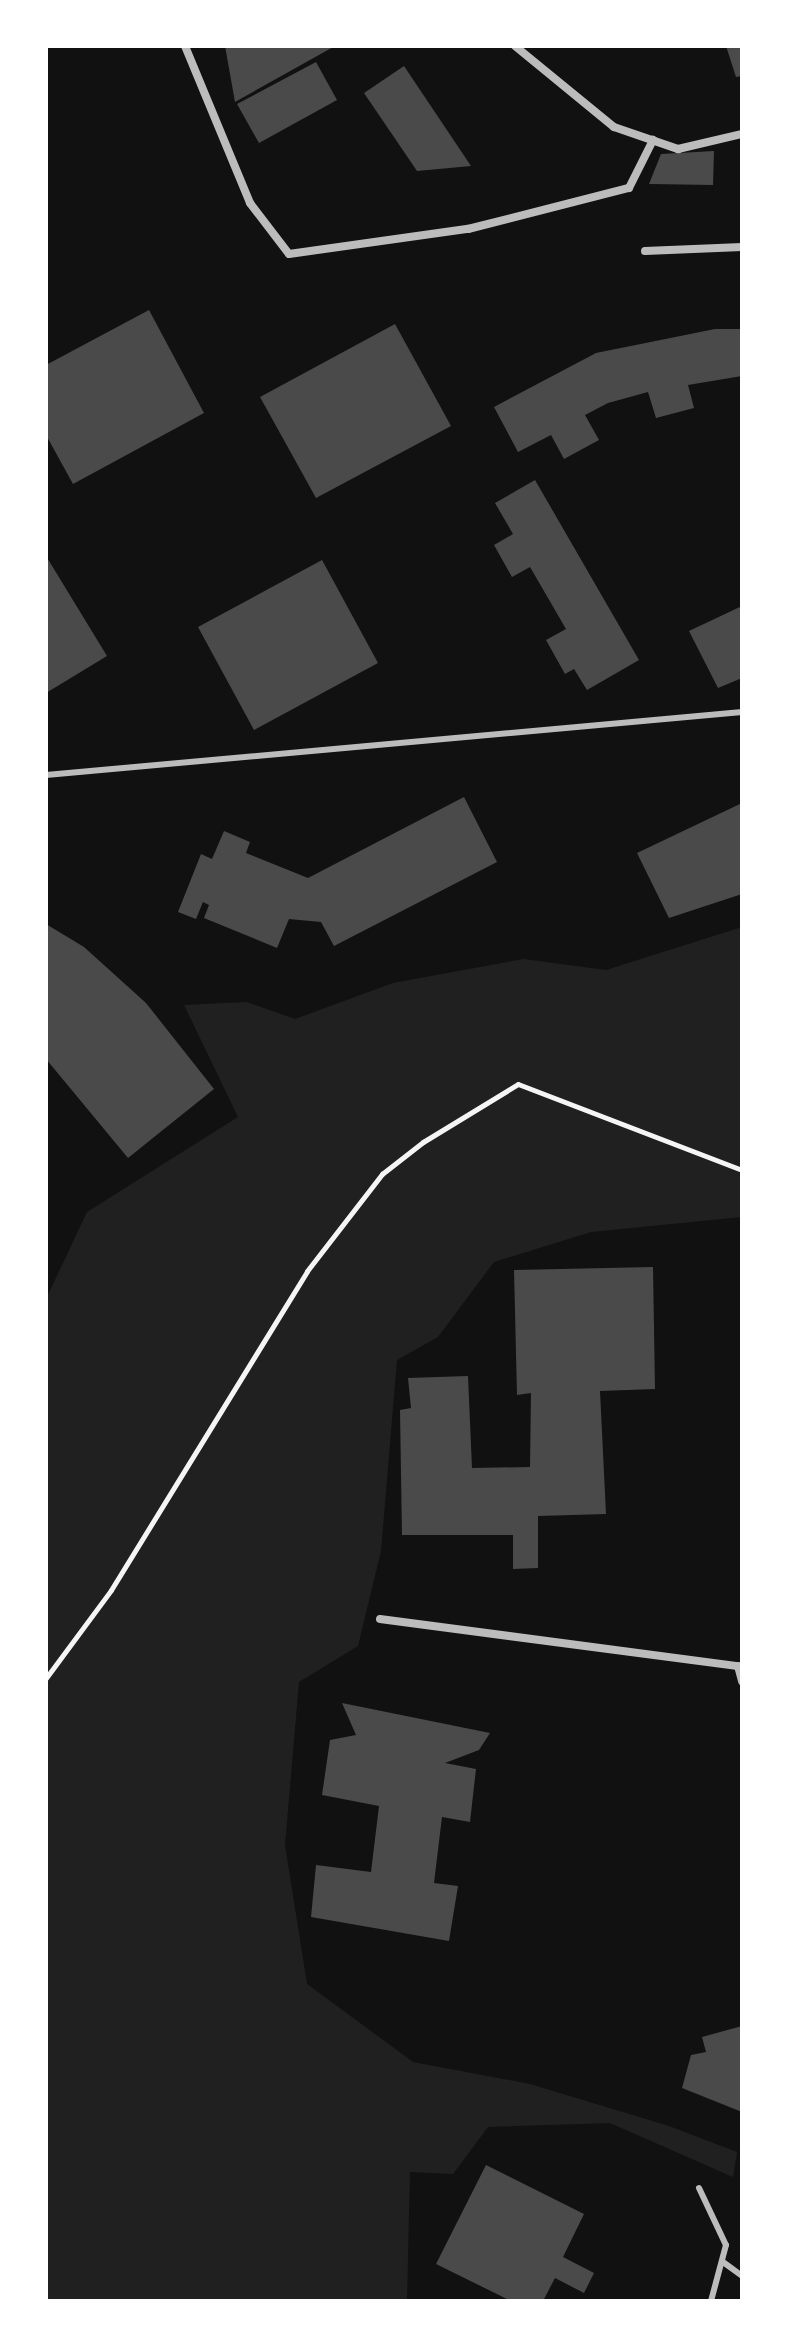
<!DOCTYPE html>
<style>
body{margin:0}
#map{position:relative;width:788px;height:2347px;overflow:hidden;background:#111;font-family:"Source Serif 4",serif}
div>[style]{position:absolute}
.green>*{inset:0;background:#202020}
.building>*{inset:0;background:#4a4a4a}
.path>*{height:5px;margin:-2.5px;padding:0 2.5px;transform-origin:2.5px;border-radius:2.5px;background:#f5f5f5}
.service>*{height:6px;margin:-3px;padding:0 3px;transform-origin:3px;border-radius:3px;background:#bcbcbc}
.minor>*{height:8px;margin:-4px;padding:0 4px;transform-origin:4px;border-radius:4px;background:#bcbcbc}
span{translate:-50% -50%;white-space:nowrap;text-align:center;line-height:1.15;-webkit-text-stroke:6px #fff;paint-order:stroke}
.frame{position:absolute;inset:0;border:48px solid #fff;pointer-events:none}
</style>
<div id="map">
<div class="green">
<i style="clip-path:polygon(742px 927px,742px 1217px,591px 1232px,494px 1262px,438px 1337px,397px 1360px,381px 1551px,358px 1646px,299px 1682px,285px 1845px,307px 1984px,413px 2062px,530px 2084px,669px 2126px,737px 2152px,733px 2177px,610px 2123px,488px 2127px,453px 2174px,410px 2172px,407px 2301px,46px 2301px,46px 1299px,87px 1212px,238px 1117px,184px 1005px,247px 1002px,295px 1019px,393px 983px,523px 959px,606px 970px)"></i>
</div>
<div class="building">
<i style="clip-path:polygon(225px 46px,335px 46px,235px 102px)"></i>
<i style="clip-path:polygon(726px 46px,742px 46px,742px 76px,736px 77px)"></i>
<i style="clip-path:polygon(316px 62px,337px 100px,259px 143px,237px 104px)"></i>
<i style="clip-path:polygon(404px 66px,471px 166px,417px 171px,364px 93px)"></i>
<i style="clip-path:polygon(714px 151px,713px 185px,649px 184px,661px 154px)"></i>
<i style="clip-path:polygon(149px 310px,204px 413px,73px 484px,46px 435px,46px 365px)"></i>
<i style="clip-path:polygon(395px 324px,451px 426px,316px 498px,260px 397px)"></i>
<i style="clip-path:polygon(715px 329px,742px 329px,742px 376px,688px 385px,694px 408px,656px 418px,648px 392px,608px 403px,585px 415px,599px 440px,564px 459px,551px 435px,518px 452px,494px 407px,596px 353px)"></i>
<i style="clip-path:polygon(535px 480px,639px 660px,587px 690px,574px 669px,565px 674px,546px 640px,566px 629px,530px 567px,512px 577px,494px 545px,513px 534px,495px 503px)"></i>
<i style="clip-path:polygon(46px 556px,107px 656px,46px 693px)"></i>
<i style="clip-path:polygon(322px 560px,378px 663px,254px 730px,198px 627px)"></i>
<i style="clip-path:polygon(742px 606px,742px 678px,718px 688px,689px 631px)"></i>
<i style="clip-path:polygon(464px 797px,497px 862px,334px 946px,321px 922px,289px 919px,277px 948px,204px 918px,209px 905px,203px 902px,196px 919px,178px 912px,201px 854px,212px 859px,224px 831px,250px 842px,246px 853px,308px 878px)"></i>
<i style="clip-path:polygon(742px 803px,742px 894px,669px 918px,637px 853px)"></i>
<i style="clip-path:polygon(46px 924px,84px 947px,146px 1003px,214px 1089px,128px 1158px,46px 1059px)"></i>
<i style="clip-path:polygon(653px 1267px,655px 1389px,600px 1391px,606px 1514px,538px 1516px,538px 1568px,513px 1569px,513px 1535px,402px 1535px,400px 1410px,411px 1408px,408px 1378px,468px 1376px,472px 1468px,530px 1467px,531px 1393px,517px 1395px,514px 1270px)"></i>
<i style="clip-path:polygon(342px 1703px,490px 1733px,479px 1750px,445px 1763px,476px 1769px,470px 1822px,442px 1817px,434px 1883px,458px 1886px,449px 1941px,311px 1917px,316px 1865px,371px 1872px,379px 1806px,322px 1795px,330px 1740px,356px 1735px)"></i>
<i style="clip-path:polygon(742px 2026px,742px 2112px,682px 2088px,691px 2055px,706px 2052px,702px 2037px)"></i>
<i style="clip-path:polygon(486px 2165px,584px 2214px,563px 2257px,594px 2273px,584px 2293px,555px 2278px,543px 2301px,511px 2301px,436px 2264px)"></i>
</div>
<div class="path">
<i style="left:46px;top:1678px;width:109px;rotate:-53.5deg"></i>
<i style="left:111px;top:1590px;width:374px;rotate:-58.4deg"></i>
<i style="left:307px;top:1271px;width:123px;rotate:-52.3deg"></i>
<i style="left:382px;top:1174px;width:52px;rotate:-38deg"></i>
<i style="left:423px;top:1142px;width:111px;rotate:-31.4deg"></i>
<i style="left:518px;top:1084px;width:240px;rotate:21deg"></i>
</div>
<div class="service">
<i style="left:46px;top:775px;width:699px;rotate:-5.17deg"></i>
<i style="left:699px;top:2188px;width:63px;rotate:64.7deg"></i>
<i style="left:726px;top:2245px;width:58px;rotate:105deg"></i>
<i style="left:723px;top:2262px;width:24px;rotate:36deg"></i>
</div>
<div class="minor">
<i style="left:185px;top:46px;width:170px;rotate:67.5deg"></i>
<i style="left:250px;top:203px;width:64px;rotate:52.6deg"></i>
<i style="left:289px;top:254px;width:181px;rotate:-8deg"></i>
<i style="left:468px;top:229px;width:166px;rotate:-14.3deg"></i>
<i style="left:629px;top:188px;width:54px;rotate:-63.4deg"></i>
<i style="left:515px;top:46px;width:128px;rotate:39.3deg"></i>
<i style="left:614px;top:127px;width:68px;rotate:19deg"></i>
<i style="left:678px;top:149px;width:66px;rotate:-13.2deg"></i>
<i style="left:645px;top:251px;width:97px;rotate:-2.4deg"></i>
<i style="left:380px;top:1619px;width:361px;rotate:7.5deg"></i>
<i style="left:738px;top:1666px;width:16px;rotate:75deg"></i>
</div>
<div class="frame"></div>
</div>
